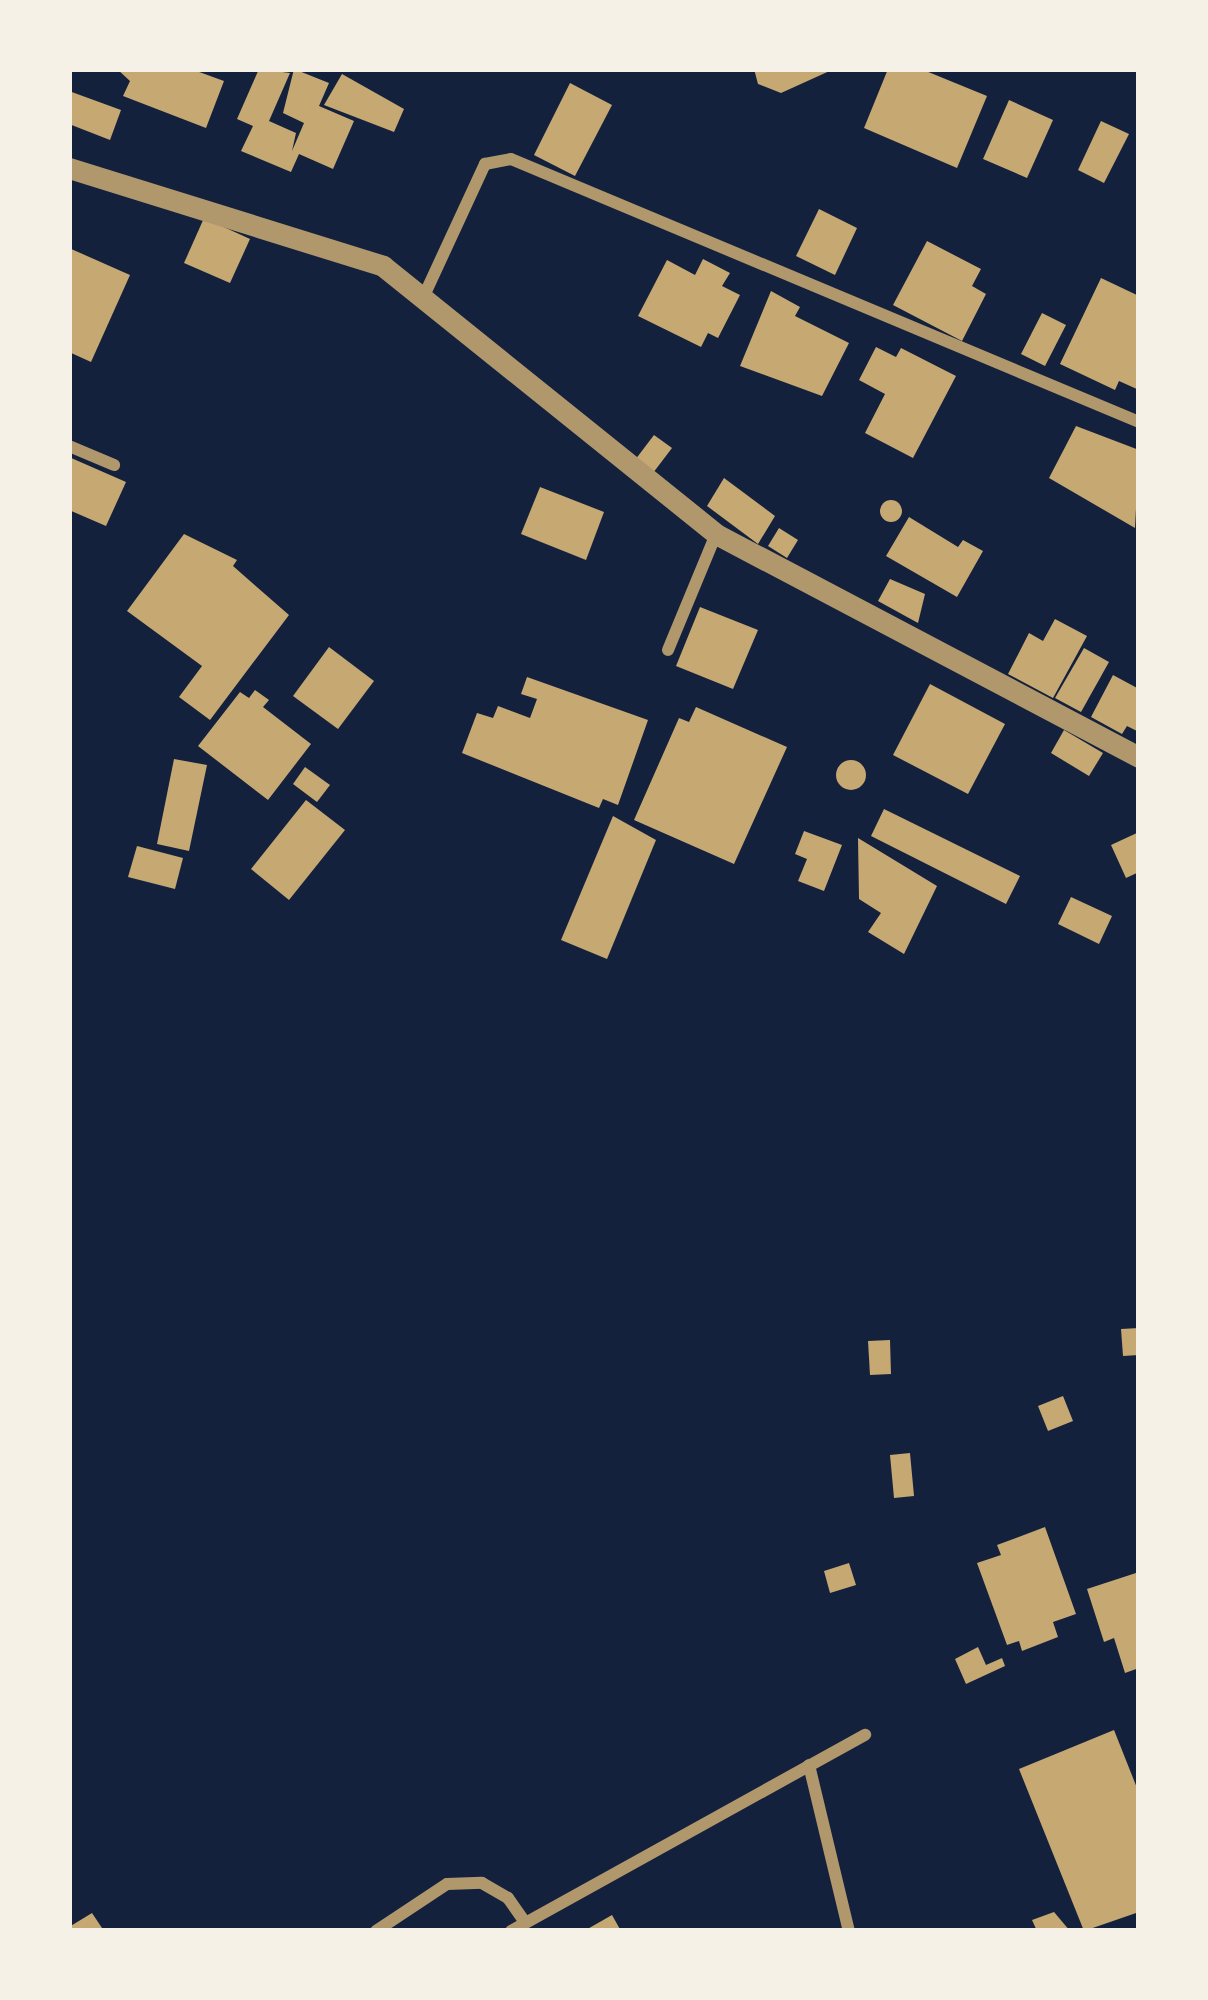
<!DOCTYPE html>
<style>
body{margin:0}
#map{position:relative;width:1208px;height:2000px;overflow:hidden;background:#14213d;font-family:Rubik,sans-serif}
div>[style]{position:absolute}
.building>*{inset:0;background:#c6a872}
.round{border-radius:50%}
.minor>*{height:12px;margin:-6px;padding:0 6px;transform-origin:6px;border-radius:6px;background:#b1986c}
.tertiary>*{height:21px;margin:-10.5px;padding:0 10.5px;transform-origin:10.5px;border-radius:10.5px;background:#b1986c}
span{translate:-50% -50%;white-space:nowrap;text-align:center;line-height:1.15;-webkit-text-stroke:12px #f6f1e7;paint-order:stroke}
.frame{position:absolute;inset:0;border:72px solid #f6f1e7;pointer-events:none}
</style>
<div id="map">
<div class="building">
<i style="clip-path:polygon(117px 69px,191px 69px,224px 81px,206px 128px,123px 96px,130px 81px)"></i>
<i style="clip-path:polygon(259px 69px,290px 73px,269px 121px,296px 133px,292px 151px,304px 123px,283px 113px,294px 69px,329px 83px,319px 106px,354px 121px,333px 169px,299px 154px,291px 172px,241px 151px,253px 126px,237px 119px)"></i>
<i style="clip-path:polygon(754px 69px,834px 69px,781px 93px,758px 84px)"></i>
<i style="clip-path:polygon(888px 69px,921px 69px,987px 96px,957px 168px,864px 128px)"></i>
<i style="clip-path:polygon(342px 74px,404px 109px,394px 132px,324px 105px)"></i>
<i style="clip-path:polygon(570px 83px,612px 105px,575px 176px,534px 155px)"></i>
<i style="clip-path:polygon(69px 91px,121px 110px,110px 140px,69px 124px)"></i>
<i style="clip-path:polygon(1009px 100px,1053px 120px,1027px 178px,983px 159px)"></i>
<i style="clip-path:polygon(1101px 121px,1129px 134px,1104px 183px,1078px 170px)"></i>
<i style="clip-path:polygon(819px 209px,857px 228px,835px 275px,796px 256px)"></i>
<i style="clip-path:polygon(204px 218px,250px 239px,230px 283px,184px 263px)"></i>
<i style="clip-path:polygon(927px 241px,981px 269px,972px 286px,986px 294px,962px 341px,893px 305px)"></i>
<i style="clip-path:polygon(69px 248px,130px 275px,91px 362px,69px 352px)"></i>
<i style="clip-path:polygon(703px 259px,730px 273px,722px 286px,740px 295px,718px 338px,708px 333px,701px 347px,638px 316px,667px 260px,695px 275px)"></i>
<i style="clip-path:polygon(1101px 278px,1139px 296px,1139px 390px,1119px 381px,1115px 390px,1060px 364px)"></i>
<i style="clip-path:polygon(771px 291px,800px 307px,795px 316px,849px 343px,822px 396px,740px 366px)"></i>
<i style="clip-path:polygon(1042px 313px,1066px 325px,1045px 366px,1021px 354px)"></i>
<i style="clip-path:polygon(876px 347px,896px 357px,901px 348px,956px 376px,913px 458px,865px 433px,885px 394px,859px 380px)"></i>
<i style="clip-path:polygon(1076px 426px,1139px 450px,1135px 528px,1049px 478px)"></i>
<i style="clip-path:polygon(654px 435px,672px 448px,653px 473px,635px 460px)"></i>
<i style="clip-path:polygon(69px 457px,126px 482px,106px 526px,69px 510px)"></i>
<i style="clip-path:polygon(724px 478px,775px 516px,758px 544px,707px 506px)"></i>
<i style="clip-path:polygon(540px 487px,604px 512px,586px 560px,521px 534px)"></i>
<i class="round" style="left:880px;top:500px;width:22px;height:22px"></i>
<i style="clip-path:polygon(909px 517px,958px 547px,963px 540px,983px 551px,957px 597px,886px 556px)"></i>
<i style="clip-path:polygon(779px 528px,798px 540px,787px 558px,768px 546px)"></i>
<i style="clip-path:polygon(184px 534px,237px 560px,233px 566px,289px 615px,210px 720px,179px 697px,202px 666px,127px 611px)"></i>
<i style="clip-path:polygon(890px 579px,925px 594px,918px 623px,878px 601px)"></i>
<i style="clip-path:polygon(700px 607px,758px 630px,733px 689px,676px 666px)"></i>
<i style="clip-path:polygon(1055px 619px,1087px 636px,1053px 698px,1008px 674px,1029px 633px,1043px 641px)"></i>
<i style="clip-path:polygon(329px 647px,374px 681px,338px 729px,293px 696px)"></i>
<i style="clip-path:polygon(1084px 648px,1109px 662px,1081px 712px,1055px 698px)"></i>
<i style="clip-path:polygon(1113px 675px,1139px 689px,1139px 732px,1127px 726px,1122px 734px,1091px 717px)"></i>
<i style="clip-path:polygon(527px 677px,648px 720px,618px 805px,603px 799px,599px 808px,462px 753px,477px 713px,493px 718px,498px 706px,530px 718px,537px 699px,521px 694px)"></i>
<i style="clip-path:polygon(930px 684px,1005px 724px,968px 794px,893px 755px)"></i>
<i style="clip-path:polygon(255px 690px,269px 700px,263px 707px,311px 744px,268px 800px,198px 746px,240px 692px,249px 698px)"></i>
<i style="clip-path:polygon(696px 707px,787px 747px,734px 864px,634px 820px,679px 718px,689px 722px)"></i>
<i style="clip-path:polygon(1064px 730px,1103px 753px,1089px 776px,1051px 753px)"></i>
<i style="clip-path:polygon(174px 759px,207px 765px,189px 851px,157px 844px)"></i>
<i class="round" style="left:836px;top:760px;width:30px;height:30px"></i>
<i style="clip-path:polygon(305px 767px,330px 785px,317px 802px,293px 784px)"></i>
<i style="clip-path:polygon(306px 800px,345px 830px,289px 900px,251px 869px)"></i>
<i style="clip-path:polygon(884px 809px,1020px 876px,1006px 904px,871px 836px)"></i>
<i style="clip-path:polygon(613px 816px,656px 840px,607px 959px,561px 940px)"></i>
<i style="clip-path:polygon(804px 831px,842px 845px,824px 891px,798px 881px,807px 859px,795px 854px)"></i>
<i style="clip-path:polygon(1139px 832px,1139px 872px,1126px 878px,1111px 845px)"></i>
<i style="clip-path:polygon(858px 838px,937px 886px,904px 954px,868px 932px,881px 913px,859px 899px)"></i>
<i style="clip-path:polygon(137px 846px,183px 858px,175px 889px,128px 877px)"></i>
<i style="clip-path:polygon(1071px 897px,1112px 916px,1099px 944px,1058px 924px)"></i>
<i style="clip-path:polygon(1139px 1328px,1139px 1355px,1123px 1356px,1121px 1329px)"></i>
<i style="clip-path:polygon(890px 1340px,891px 1374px,870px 1375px,868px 1341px)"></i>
<i style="clip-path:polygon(1063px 1396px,1073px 1421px,1048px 1431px,1038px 1406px)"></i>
<i style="clip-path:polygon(910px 1453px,914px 1496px,894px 1498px,890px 1455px)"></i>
<i style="clip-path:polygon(1045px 1527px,1076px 1614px,1053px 1622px,1058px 1637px,1022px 1651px,1019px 1641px,1007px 1645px,977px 1563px,1001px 1555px,997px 1545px)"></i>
<i style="clip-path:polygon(849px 1563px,856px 1585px,830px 1593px,824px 1571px)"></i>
<i style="clip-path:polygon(1139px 1572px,1139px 1668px,1125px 1673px,1114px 1638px,1104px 1642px,1087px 1589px)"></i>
<i style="clip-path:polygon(978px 1647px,986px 1665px,1002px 1658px,1005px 1666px,966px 1684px,955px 1659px)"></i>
<i style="clip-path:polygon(1114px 1730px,1139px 1793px,1139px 1912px,1084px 1931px,1019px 1769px)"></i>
<i style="clip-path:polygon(1054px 1912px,1070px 1931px,1037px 1931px,1032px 1920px)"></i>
<i style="clip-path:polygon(92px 1913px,104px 1931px,69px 1931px,69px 1927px)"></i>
<i style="clip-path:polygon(612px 1915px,621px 1931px,584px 1931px)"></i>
</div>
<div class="minor">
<i style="left:423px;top:298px;width:148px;rotate:-65.2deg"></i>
<i style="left:485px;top:164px;width:26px;rotate:-11deg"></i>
<i style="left:511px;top:159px;width:681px;rotate:22.72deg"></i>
<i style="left:69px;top:446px;width:49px;rotate:22.9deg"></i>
<i style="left:668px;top:650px;width:126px;rotate:-67.5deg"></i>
<i style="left:809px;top:1765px;width:171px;rotate:76.5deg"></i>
<i style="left:376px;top:1931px;width:85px;rotate:-33.5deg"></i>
<i style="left:447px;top:1884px;width:35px;rotate:-2deg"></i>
<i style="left:482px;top:1883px;width:30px;rotate:30deg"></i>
<i style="left:508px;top:1898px;width:29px;rotate:55deg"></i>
<i style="left:511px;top:1931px;width:405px;rotate:-29deg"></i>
</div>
<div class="tertiary">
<i style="left:69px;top:168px;width:329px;rotate:17.3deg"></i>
<i style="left:383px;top:266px;width:427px;rotate:38.8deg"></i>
<i style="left:716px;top:534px;width:478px;rotate:27.8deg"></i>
</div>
<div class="frame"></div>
</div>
